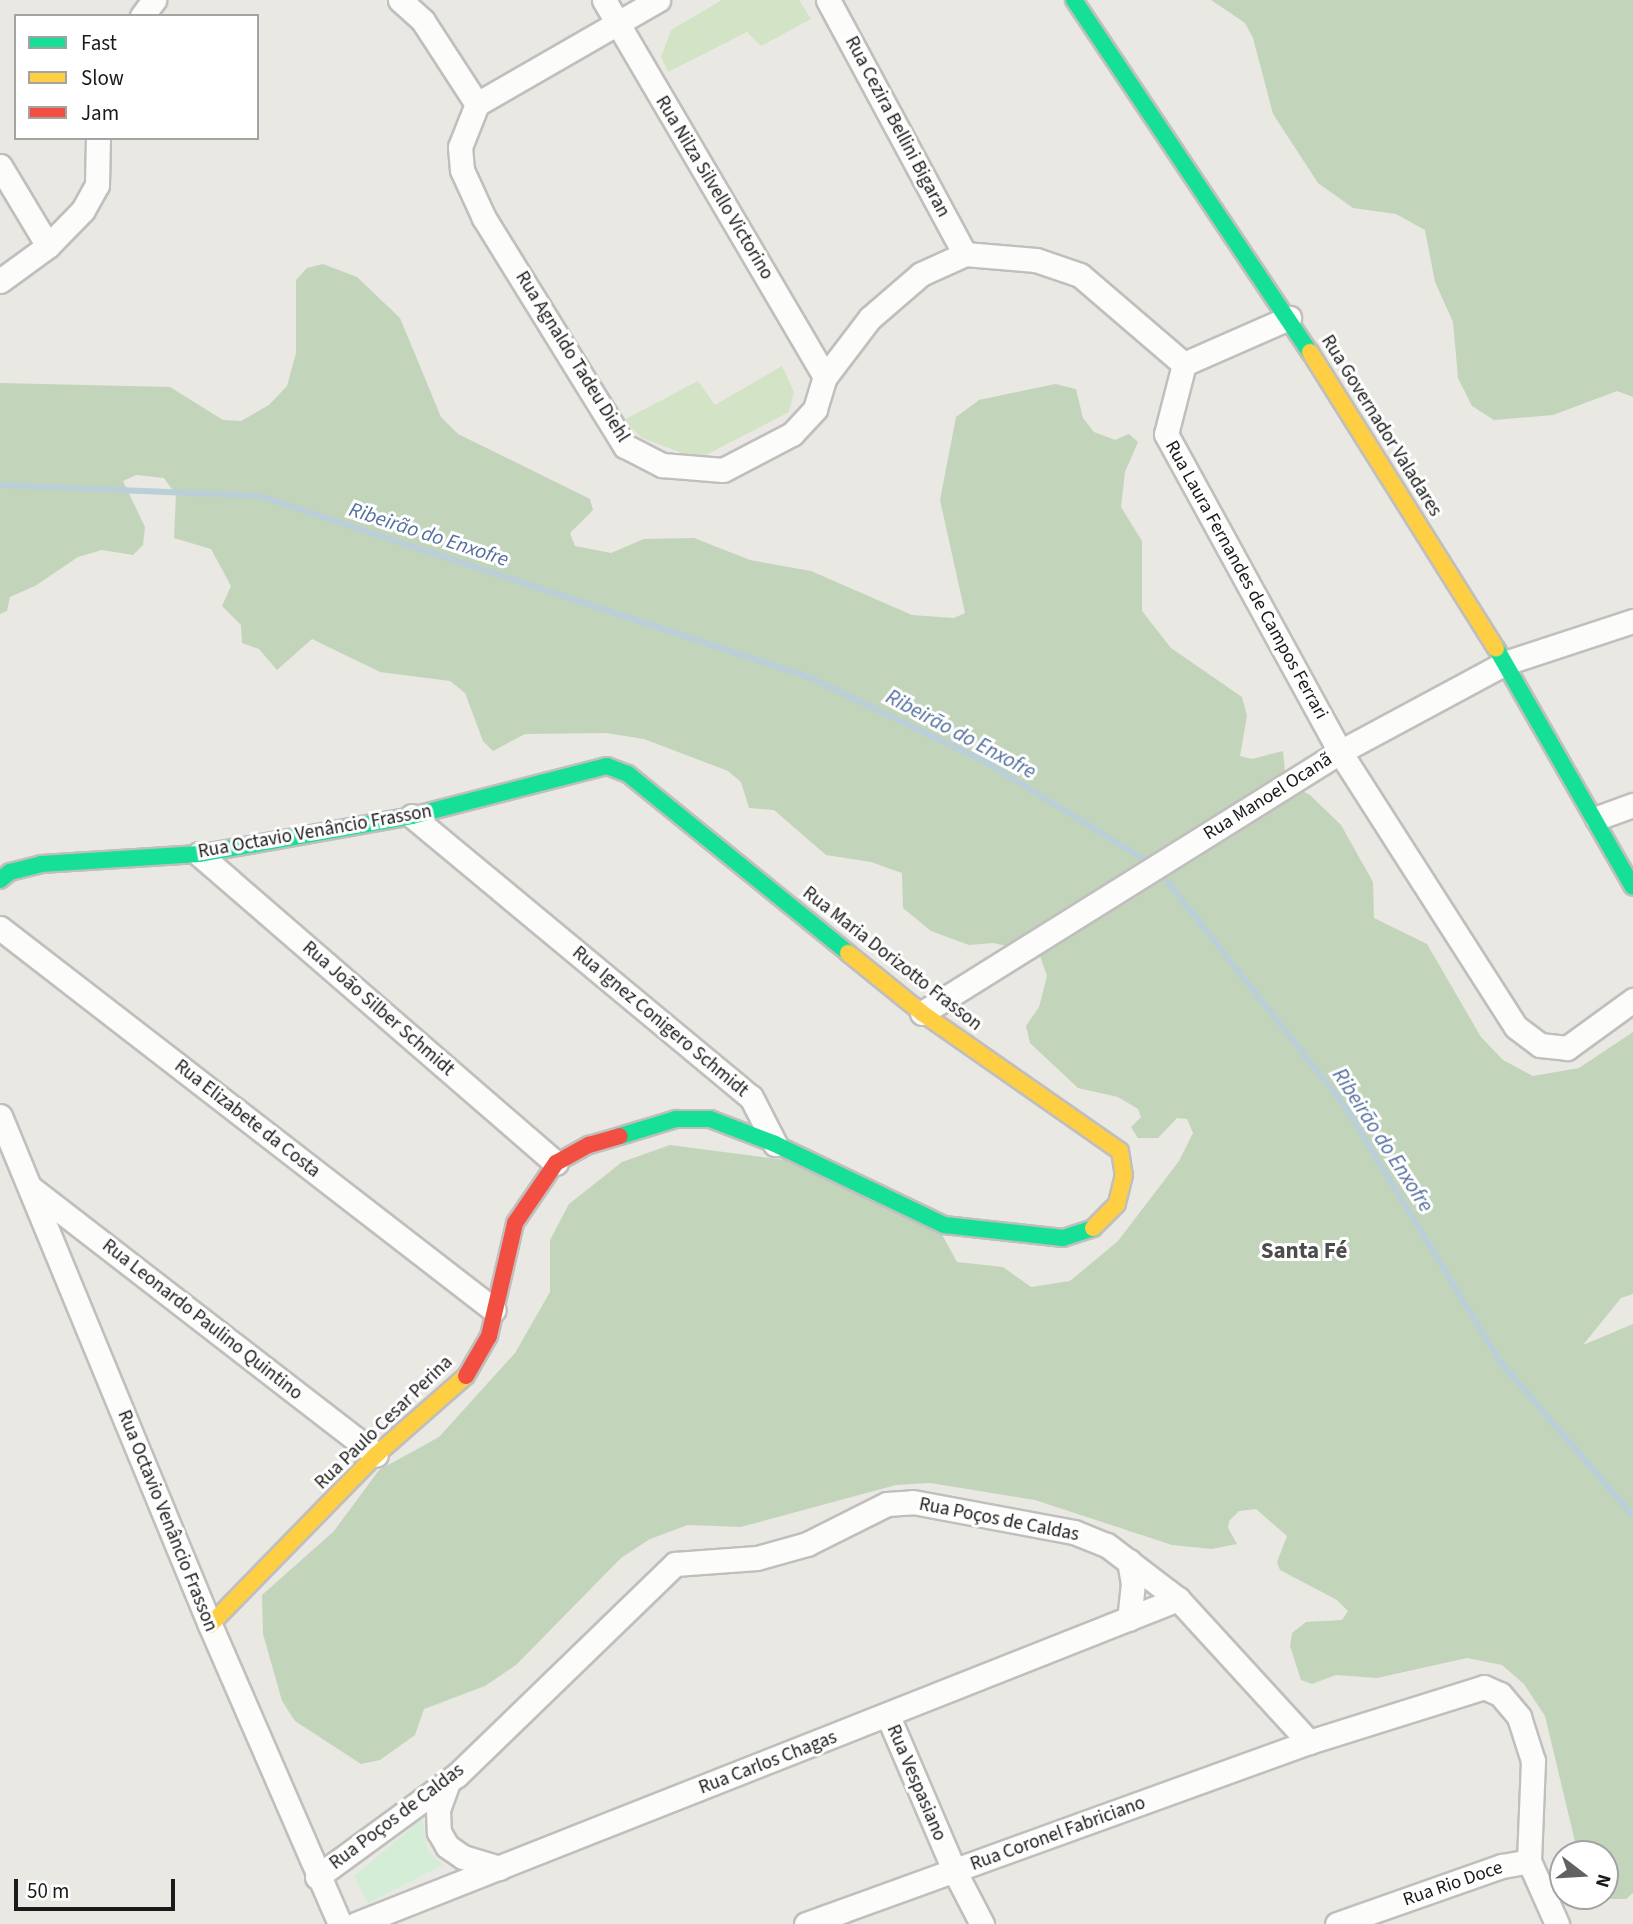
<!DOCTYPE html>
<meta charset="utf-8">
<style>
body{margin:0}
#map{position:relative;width:1633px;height:1924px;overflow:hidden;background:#e9e8e3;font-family:"Source Sans 3",sans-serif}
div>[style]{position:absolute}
.grass>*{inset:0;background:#d2e4c5}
.forest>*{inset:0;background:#c2d5bb}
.park>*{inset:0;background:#d4edd6}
.stream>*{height:6px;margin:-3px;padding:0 3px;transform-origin:3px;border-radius:3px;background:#bacfd8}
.roads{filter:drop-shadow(2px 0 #c0bfbd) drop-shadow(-2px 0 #c0bfbd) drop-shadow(0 2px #c0bfbd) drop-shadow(0 -2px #c0bfbd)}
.street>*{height:23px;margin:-11.5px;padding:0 11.5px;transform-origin:11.5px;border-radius:11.5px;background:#fcfcfb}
.fast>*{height:16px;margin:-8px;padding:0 8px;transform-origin:8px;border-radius:8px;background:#16e098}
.slow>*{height:16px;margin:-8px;padding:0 8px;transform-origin:8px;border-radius:8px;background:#ffcf43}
.jam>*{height:16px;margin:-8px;padding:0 8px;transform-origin:8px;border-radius:8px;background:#f24e42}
span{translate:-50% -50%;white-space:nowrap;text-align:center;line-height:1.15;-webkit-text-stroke:6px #fff;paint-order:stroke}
.street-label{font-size:19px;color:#1a1a1a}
.water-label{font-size:21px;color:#536f9e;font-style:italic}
.quarter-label{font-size:23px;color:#4d4d4d;font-weight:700}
.legend{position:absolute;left:14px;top:14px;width:245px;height:126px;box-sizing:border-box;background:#fff;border:2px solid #a3a3a3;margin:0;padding:9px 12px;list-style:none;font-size:21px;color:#1a1a1a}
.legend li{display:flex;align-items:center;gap:14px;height:35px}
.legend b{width:35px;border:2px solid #a3a3a3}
.north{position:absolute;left:1549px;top:1840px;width:70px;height:70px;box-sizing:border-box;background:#fff;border:2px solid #a3a3a3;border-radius:50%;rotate:107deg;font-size:19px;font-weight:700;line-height:28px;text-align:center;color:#1a1a1a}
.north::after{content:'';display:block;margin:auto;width:24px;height:32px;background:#626260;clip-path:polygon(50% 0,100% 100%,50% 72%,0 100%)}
.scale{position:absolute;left:14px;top:1879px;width:161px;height:32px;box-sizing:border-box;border:4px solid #1a1a1a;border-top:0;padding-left:9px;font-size:21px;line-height:24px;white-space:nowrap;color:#1a1a1a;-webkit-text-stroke:5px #fff;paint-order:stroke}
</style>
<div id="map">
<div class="grass">
<i style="clip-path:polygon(722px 0,799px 0,811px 19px,761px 46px,747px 32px,668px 72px,661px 57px,671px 30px)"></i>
<i style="clip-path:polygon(782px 366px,794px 392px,789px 412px,698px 459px,642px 438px,624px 420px,698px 381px,715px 405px)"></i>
</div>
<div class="forest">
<i style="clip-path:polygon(1211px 0,1633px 0,1633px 397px,1617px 391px,1553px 415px,1494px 420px,1472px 406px,1458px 378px,1453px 322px,1435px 282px,1425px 230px,1396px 214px,1353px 208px,1318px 183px,1273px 114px,1253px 38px,1245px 23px)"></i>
<i style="clip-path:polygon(323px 264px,357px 277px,400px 318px,441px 417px,458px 434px,590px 499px,593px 510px,570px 533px,575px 546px,611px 553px,644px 539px,694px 538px,750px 560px,811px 571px,912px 615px,954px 618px,965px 613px,940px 500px,956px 417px,979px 400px,1055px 384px,1076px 389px,1083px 418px,1094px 432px,1115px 440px,1129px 434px,1138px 442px,1125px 472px,1121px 507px,1142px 541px,1142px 611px,1171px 648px,1242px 697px,1247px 716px,1240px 756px,1252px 759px,1283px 751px,1286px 782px,1310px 795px,1341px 825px,1373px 882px,1374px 918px,1427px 944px,1481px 1037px,1503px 1060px,1533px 1076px,1579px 1068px,1633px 1032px,1633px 1294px,1621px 1298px,1583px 1345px,1633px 1324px,1633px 1893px,1626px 1899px,1588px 1899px,1605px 1896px,1605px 1854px,1578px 1854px,1545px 1716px,1524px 1684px,1502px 1665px,1467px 1658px,1377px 1678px,1336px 1675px,1312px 1684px,1301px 1680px,1290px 1646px,1292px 1633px,1306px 1622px,1342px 1620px,1348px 1611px,1337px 1600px,1280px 1570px,1277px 1562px,1287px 1536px,1256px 1509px,1239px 1511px,1229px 1521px,1228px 1528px,1237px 1544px,1212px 1549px,1172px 1545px,1035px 1500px,930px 1483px,896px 1485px,741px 1527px,688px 1525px,650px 1539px,621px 1558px,516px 1665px,485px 1686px,424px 1709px,415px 1735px,380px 1760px,361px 1764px,295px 1721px,282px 1701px,263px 1634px,262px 1595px,334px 1531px,379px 1470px,439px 1437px,515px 1353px,550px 1292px,550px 1240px,569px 1204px,622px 1162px,670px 1145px,793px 1161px,934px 1220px,957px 1262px,1003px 1267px,1031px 1287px,1070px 1281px,1118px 1241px,1179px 1161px,1193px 1133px,1187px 1119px,1177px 1118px,1158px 1138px,1138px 1138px,1131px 1127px,1141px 1117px,1138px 1109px,1118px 1097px,1078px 1088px,1030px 1043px,1026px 1026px,1039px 1007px,1047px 976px,1039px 953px,993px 943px,969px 945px,931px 931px,903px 908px,902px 873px,871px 862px,826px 855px,774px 810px,749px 808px,741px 782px,728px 771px,644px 739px,606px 733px,525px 734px,493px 751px,483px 741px,465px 693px,450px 681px,380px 672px,312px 639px,277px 670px,259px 649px,242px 643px,241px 625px,222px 606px,231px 586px,211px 549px,174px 538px,176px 495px,164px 478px,136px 475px,123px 481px,145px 527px,143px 545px,133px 555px,102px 550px,78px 557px,35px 586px,10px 597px,7px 611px,0 614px,0 383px,170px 387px,223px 420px,241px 421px,269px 405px,287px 386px,296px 353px,296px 280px,307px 268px)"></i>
</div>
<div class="park">
<i style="clip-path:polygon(422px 1819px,428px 1851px,443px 1865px,368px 1903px,354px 1876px)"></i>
</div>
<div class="stream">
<i style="left:0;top:485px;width:259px;rotate:2.4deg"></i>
<i style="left:259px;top:496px;width:579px;rotate:18.22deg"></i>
<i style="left:809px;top:677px;width:196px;rotate:25.7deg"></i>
<i style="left:986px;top:762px;width:200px;rotate:31.7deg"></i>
<i style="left:1156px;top:867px;width:307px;rotate:51.7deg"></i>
<i style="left:1346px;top:1108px;width:295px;rotate:58.7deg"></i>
<i style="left:1499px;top:1360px;width:206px;rotate:49.3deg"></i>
</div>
<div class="roads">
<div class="street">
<i style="left:400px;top:0;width:31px;rotate:42deg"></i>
<i style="left:423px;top:21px;width:99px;rotate:57deg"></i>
<i style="left:604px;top:0;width:437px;rotate:59.6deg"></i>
<i style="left:828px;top:0;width:289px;rotate:61.7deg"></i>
<i style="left:142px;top:16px;width:20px;rotate:-53deg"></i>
<i style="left:477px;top:104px;width:46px;rotate:111.6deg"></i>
<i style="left:460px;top:147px;width:23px;rotate:85deg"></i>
<i style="left:462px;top:170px;width:53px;rotate:65.4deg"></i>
<i style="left:484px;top:218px;width:268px;rotate:58.3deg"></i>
<i style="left:625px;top:446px;width:42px;rotate:27.2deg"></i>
<i style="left:662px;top:465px;width:61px;rotate:4.7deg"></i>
<i style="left:723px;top:470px;width:78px;rotate:-27.6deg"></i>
<i style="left:792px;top:434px;width:34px;rotate:-47deg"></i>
<i style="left:815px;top:409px;width:34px;rotate:-73deg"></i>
<i style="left:825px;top:377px;width:74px;rotate:-52.7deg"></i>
<i style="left:870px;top:318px;width:67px;rotate:-40.8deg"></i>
<i style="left:921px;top:274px;width:48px;rotate:-24.4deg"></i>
<i style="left:965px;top:254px;width:71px;rotate:4.8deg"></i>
<i style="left:1036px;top:260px;width:46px;rotate:18.8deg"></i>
<i style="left:1080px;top:275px;width:137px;rotate:40.6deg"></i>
<i style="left:477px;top:104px;width:209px;rotate:-29.9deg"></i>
<i style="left:0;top:166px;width:93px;rotate:59deg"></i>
<i style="left:0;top:281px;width:59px;rotate:-36.1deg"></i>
<i style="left:48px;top:246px;width:50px;rotate:-45.8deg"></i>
<i style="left:83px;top:210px;width:29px;rotate:-61deg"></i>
<i style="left:97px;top:185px;width:47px;rotate:-88.8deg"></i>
<i style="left:1184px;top:364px;width:72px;rotate:104.4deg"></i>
<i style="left:1166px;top:434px;width:362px;rotate:61.3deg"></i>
<i style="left:1340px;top:752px;width:326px;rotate:57.4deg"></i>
<i style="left:1516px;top:1027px;width:30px;rotate:37deg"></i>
<i style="left:1540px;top:1045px;width:27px;rotate:6deg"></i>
<i style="left:1567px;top:1048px;width:82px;rotate:-36deg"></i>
<i style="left:1184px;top:364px;width:115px;rotate:-23.7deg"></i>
<i style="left:412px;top:816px;width:440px;rotate:39.7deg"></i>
<i style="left:751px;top:1097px;width:53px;rotate:62.9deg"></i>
<i style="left:1597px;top:818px;width:38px;rotate:-20deg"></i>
<i style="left:199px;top:854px;width:472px;rotate:40.9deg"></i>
<i style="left:0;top:928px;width:624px;rotate:37.71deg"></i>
<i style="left:922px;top:1013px;width:493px;rotate:-32deg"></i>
<i style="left:1340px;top:752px;width:187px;rotate:-28.3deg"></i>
<i style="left:1505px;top:663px;width:135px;rotate:-18.2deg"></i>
<i style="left:0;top:1116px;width:551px;rotate:67.58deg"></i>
<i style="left:210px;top:1625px;width:326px;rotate:66.5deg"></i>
<i style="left:31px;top:1188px;width:436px;rotate:37.7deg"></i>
<i style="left:1129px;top:1561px;width:22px;rotate:80deg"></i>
<i style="left:1133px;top:1583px;width:36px;rotate:96deg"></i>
<i style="left:888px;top:1716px;width:170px;rotate:66.8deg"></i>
<i style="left:955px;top:1872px;width:59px;rotate:62.6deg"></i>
<i style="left:448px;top:1782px;width:29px;rotate:110deg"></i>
<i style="left:438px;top:1809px;width:23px;rotate:88deg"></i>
<i style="left:439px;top:1832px;width:16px;rotate:60deg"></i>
<i style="left:447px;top:1846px;width:19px;rotate:35deg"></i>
<i style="left:463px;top:1857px;width:38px;rotate:17deg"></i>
<i style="left:1529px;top:1861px;width:69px;rotate:66deg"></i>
<i style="left:317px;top:1877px;width:173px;rotate:-36.1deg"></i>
<i style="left:457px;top:1775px;width:303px;rotate:-44.1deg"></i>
<i style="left:675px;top:1564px;width:82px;rotate:-4.2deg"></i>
<i style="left:757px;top:1558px;width:52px;rotate:-15.6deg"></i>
<i style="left:807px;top:1544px;width:89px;rotate:-26.6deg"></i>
<i style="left:887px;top:1504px;width:26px;rotate:-4deg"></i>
<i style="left:913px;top:1502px;width:164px;rotate:10.6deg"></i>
<i style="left:1074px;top:1532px;width:35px;rotate:22deg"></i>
<i style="left:1107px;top:1545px;width:89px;rotate:37.3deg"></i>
<i style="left:1178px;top:1599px;width:194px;rotate:47.5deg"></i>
<i style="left:1309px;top:1742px;width:183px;rotate:-17.4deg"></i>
<i style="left:1484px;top:1687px;width:17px;rotate:24deg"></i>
<i style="left:1500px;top:1694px;width:30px;rotate:50deg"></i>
<i style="left:1519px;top:1717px;width:46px;rotate:72.3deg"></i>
<i style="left:1533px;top:1761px;width:100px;rotate:92.3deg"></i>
<i style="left:356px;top:1924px;width:884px;rotate:-21.57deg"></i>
<i style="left:806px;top:1924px;width:535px;rotate:-19.89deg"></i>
<i style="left:1337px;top:1924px;width:175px;rotate:-19.4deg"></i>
<i style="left:1502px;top:1866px;width:27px;rotate:-10deg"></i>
</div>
<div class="fast">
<i style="left:1074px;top:0;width:424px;rotate:56.2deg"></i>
<i style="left:1496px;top:648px;width:275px;rotate:60.2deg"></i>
<i style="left:0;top:880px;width:13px;rotate:-39deg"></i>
<i style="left:10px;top:872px;width:32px;rotate:-14deg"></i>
<i style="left:41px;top:864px;width:158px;rotate:-3.6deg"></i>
<i style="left:199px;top:854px;width:216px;rotate:-10.1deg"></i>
<i style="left:412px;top:816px;width:201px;rotate:-14.4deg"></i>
<i style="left:607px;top:766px;width:22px;rotate:21deg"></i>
<i style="left:628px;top:774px;width:284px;rotate:39.1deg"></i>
<i style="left:620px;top:1136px;width:59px;rotate:-16.9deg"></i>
<i style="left:676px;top:1119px;width:34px"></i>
<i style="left:710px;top:1119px;width:70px;rotate:21deg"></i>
<i style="left:775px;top:1144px;width:187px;rotate:25.6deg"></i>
<i style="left:944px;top:1225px;width:120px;rotate:6.2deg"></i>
<i style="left:1063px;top:1238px;width:32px;rotate:-18deg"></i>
</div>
<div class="slow">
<i style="left:1310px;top:352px;width:350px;rotate:57.9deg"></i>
<i style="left:848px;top:953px;width:95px;rotate:39deg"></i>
<i style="left:922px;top:1013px;width:241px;rotate:34.9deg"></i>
<i style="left:1120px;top:1151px;width:24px;rotate:81deg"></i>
<i style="left:1124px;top:1175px;width:30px;rotate:104deg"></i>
<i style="left:1117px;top:1204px;width:34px;rotate:135deg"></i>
<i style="left:210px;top:1625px;width:238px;rotate:-45.7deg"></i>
<i style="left:376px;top:1455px;width:120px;rotate:-41.3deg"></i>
</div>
<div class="jam">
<i style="left:466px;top:1376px;width:46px;rotate:-60.1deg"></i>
<i style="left:489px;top:1336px;width:116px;rotate:-77deg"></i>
<i style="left:515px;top:1223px;width:73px;rotate:-55.7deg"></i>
<i style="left:556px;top:1163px;width:38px;rotate:-29deg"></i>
<i style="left:589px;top:1145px;width:32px;rotate:-16deg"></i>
</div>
</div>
<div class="street-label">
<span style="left:897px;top:127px;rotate:62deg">Rua Cezira Bellini Bigaran</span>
<span style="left:714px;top:188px;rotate:59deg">Rua Nilza Silvello Victorino</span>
<span style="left:572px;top:357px;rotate:58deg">Rua Agnaldo Tadeu Diehl</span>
<span style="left:1381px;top:426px;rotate:58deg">Rua Governador Valadares</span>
<span style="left:1246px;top:580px;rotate:61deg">Rua Laura Fernandes de Campos Ferrari</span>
<span style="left:1268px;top:797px;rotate:-32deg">Rua Manoel Ocanã</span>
<span style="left:315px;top:832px;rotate:-10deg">Rua Octavio Venâncio Frasson</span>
<span style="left:892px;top:959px;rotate:38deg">Rua Maria Dorizotto Frasson</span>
<span style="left:378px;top:1009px;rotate:41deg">Rua João Silber Schmidt</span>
<span style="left:660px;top:1022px;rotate:40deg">Rua Ignez Conigero Schmidt</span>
<span style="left:247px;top:1119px;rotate:38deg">Rua Elizabete da Costa</span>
<span style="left:202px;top:1320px;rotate:38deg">Rua Leonardo Paulino Quintino</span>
<span style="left:384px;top:1423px;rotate:-44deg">Rua Paulo Cesar Perina</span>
<span style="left:999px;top:1520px;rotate:11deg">Rua Poços de Caldas</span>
<span style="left:167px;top:1521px;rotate:68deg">Rua Octavio Venâncio Frasson</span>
<span style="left:768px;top:1763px;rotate:-21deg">Rua Carlos Chagas</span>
<span style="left:916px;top:1783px;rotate:67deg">Rua Vespasiano</span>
<span style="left:397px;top:1817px;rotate:-37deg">Rua Poços de Caldas</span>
<span style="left:1058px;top:1834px;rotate:-20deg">Rua Coronel Fabriciano</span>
<span style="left:1453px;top:1884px;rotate:-19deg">Rua Rio Doce</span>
</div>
<div class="water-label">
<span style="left:429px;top:534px;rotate:18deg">Ribeirão do Enxofre</span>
<span style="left:961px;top:734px;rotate:28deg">Ribeirão do Enxofre</span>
<span style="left:1383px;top:1140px;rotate:57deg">Ribeirão do Enxofre</span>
</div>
<div class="quarter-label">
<span style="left:1304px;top:1251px">Santa Fé</span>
</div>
<ul class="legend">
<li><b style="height:9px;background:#16e098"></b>Fast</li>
<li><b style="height:9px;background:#ffcf43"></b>Slow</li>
<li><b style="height:9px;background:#f24e42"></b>Jam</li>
</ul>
<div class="north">N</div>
<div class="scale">50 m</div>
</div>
